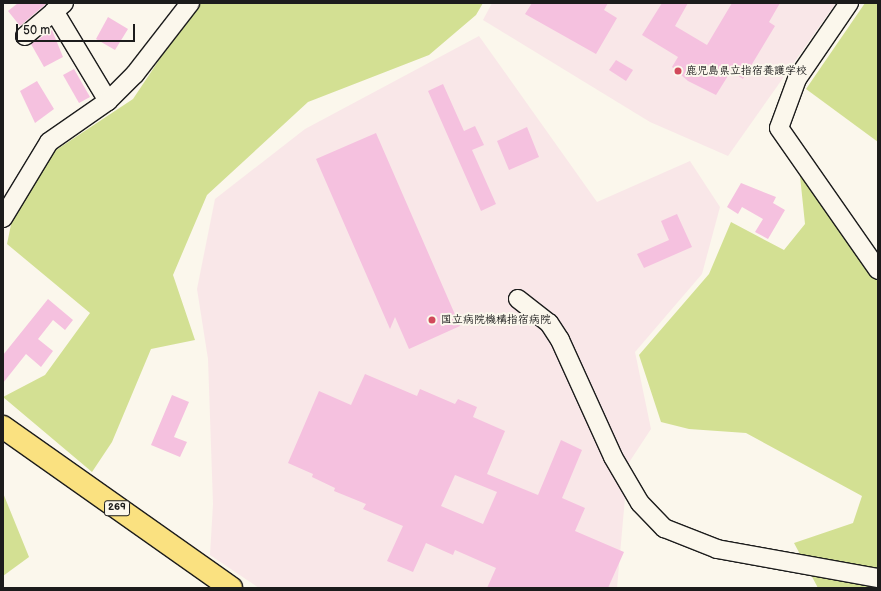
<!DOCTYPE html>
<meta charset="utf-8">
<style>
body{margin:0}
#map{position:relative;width:881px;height:591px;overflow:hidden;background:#fbf7ec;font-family:"Balsamiq Sans","Klee One",sans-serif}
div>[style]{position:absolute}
.built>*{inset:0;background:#f9e7e8}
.green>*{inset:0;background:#d3e093}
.building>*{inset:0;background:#f5c1df}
.roads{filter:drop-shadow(1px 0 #1c1c1c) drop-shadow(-1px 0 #1c1c1c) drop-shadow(0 1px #1c1c1c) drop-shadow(0 -1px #1c1c1c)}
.minor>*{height:18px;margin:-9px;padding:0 9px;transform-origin:9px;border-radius:9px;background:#fbf7ec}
.highway>*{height:22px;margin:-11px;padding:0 11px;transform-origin:11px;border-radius:11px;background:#fae180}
.dots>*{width:11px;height:11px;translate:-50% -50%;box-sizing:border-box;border:2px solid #fbf7ec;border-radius:50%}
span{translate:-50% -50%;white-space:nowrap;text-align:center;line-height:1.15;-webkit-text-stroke:4px #fbf7ec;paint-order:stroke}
.shield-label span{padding:1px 3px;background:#fbf7ec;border:1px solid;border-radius:3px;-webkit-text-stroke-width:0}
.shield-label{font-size:10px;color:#1c1c1c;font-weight:700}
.poi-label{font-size:11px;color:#1c1c1c;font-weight:700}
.left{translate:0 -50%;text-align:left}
.frame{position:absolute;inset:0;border:4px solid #1c1c1c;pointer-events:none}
.scale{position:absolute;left:16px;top:24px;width:119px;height:18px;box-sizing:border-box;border:2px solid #1c1c1c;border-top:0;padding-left:5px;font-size:12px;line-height:14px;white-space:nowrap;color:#1c1c1c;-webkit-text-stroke:3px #fbf7ec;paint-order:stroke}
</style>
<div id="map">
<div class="built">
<i style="clip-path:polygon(492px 3px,836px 3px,728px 156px,650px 122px,483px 20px)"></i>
<i style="clip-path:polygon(479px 36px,597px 202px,690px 161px,720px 207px,702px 274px,635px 352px,651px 429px,628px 464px,617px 588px,259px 588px,210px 555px,213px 504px,208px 359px,197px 289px,215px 199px,305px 129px)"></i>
</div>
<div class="green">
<i style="clip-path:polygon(197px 3px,483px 3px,476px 15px,429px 55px,308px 102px,207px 195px,173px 275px,195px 340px,151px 349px,112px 442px,92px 472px,3px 397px,45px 375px,90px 313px,7px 244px,15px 205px,47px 156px,133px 99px)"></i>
<i style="clip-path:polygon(865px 3px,878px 3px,878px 142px,806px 89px)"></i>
<i style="clip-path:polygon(813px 175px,878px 264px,878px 588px,818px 588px,794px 543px,853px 523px,862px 496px,746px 433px,689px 429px,661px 422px,639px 355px,709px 274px,731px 222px,784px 250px,805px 224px,800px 176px)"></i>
<i style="clip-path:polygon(3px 493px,29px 557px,3px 576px)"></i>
</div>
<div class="building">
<i style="clip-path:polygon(18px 3px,47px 3px,20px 26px,8px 11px)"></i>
<i style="clip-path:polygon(532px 3px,608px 3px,604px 10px,617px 18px,596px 54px,525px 14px)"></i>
<i style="clip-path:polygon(662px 3px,688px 3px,675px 26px,707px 45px,732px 3px,780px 3px,769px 22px,775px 26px,743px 79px,731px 71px,716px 95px,688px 81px,672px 67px,678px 57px,642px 35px)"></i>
<i style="clip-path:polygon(108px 17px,128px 29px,115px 50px,96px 39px)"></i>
<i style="clip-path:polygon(52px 30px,63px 57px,44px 67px,31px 44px)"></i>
<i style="clip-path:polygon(616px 60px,633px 70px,626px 81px,609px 70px)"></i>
<i style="clip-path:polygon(74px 69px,90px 97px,79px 103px,63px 75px)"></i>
<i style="clip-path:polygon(37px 81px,54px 109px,35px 123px,20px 91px)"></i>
<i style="clip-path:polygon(443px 84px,464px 131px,475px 126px,484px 145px,472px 150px,496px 204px,481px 211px,428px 91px)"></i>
<i style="clip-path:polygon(527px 127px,539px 157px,509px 170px,497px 141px)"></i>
<i style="clip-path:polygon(376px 133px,460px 326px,409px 349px,395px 317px,390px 329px,316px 159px)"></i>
<i style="clip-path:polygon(741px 183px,776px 197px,773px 203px,785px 210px,768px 239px,755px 232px,763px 219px,742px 207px,738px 214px,727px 207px)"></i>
<i style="clip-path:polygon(677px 214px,692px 247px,644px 268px,637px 254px,669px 240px,661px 221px)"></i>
<i style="clip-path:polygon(48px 299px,73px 320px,65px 330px,53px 320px,38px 339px,53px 351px,41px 367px,26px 354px,3px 383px,3px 355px)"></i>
<i style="clip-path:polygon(evenodd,365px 374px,417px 396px,420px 389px,455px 404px,458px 399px,477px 407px,473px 417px,505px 431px,487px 474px,538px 495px,561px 440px,582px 450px,562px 498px,585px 508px,575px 531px,624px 552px,608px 588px,487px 588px,496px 568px,455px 550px,453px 555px,426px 543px,413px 572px,387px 561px,403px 526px,363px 509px,366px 504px,334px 491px,335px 488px,312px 477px,313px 474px,288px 463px,319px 391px,351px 405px,365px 374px,455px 475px,497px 492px,483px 524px,441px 506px,455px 475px)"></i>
<i style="clip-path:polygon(172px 395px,189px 402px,174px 437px,187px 442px,180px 457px,151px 445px)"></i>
</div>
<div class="roads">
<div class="minor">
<i style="left:849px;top:3px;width:92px;rotate:124.4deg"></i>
<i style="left:797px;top:79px;width:52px;rotate:110.2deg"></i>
<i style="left:779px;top:128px;width:173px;rotate:55.1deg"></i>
<i style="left:54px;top:11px;width:105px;rotate:59deg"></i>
<i style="left:25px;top:36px;width:51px;rotate:-40.2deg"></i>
<i style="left:3px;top:218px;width:89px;rotate:-58.8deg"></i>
<i style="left:49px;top:142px;width:72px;rotate:-34.8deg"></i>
<i style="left:108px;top:101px;width:38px;rotate:-45deg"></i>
<i style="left:135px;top:74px;width:90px;rotate:-52.2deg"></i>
<i style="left:518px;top:299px;width:39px;rotate:38deg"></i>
<i style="left:549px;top:323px;width:20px;rotate:57deg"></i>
<i style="left:560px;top:340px;width:128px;rotate:65.6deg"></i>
<i style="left:613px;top:457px;width:53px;rotate:59.6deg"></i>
<i style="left:640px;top:503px;width:35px;rotate:46deg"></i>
<i style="left:664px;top:528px;width:57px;rotate:21.6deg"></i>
<i style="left:717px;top:549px;width:164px;rotate:10.2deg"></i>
</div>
<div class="highway">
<i style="left:3px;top:427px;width:279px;rotate:35.2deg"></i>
</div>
</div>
<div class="dots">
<i style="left:678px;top:71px;background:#d1495b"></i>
<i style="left:432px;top:320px;background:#d1495b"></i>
</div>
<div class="shield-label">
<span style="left:117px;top:508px">269</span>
</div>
<div class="poi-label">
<span class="left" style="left:686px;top:71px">鹿児島県立指宿養護学校</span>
<span class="left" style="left:441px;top:320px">国立病院機構指宿病院</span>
</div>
<div class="frame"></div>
<div class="scale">50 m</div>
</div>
